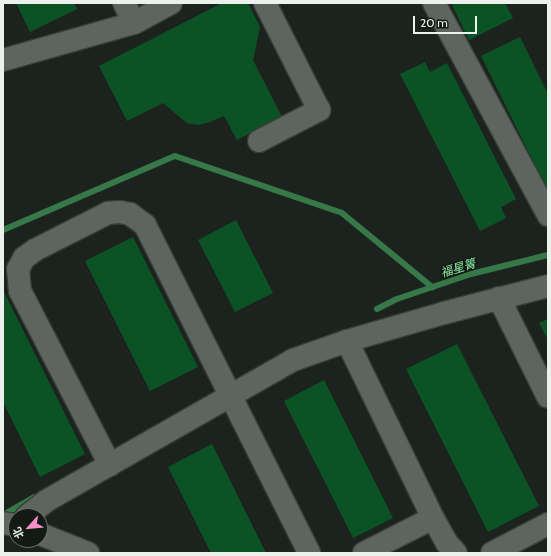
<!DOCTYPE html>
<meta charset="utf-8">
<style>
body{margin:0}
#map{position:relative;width:551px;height:556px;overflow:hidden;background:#1c231e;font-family:Cabin,"Noto Sans SC",sans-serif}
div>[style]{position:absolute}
.stream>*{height:6px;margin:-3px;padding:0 3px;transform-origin:3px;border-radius:3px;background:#377848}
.building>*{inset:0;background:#0b5325}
.roads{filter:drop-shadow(1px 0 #393e3a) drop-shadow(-1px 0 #393e3a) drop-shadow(0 1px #393e3a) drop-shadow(0 -1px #393e3a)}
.minor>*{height:22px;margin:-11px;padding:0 11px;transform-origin:11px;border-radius:11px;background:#5d655e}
span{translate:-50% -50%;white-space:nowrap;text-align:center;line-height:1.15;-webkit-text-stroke:3px #131a14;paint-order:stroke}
.water-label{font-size:12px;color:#8de8a1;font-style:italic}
.frame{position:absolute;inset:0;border:4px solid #ecf1ed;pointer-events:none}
.north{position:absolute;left:8px;top:508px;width:40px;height:40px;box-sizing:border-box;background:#131a14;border:1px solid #6a706b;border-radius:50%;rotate:243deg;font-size:11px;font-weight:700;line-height:16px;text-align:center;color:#ecf1ed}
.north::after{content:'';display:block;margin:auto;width:14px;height:18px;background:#f98fc9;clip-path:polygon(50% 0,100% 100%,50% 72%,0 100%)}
.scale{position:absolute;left:413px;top:16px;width:64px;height:18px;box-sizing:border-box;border:2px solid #ecf1ed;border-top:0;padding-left:5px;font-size:12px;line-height:14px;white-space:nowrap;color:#ecf1ed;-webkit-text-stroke:3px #131a14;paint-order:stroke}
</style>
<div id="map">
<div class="stream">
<i style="left:3px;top:230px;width:187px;rotate:-23.3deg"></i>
<i style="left:175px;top:156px;width:176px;rotate:18.8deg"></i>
<i style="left:342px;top:213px;width:117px;rotate:39.4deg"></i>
<i style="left:377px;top:309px;width:22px;rotate:-27deg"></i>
<i style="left:397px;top:299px;width:78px;rotate:-18.7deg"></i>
<i style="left:471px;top:274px;width:79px;rotate:-13.9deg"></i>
<i style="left:3px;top:515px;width:36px;rotate:-30deg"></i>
</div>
<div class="building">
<i style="clip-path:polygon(16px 3px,74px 3px,77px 9px,30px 32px)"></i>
<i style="clip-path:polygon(222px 3px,248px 3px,260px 27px,253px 60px,282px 117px,237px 140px,224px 116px,210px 122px,198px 125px,187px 123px,163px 103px,127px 121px,99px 66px)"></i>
<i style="clip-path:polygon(451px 3px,505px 3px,513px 18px,469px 40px)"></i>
<i style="clip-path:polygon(520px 37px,548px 94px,548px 191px,481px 56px)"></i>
<i style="clip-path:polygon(425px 62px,430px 72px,447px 63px,516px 199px,501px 207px,506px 218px,480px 231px,400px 74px)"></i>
<i style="clip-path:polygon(236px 220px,273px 293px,235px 312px,198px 240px)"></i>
<i style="clip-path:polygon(133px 237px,198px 367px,150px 391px,85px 261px)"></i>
<i style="clip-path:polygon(3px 290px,85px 454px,40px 477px,3px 402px)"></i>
<i style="clip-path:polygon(548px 319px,548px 340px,539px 323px)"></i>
<i style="clip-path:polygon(457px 344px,539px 506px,488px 532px,406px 369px)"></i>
<i style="clip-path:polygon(324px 380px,393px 518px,353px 538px,284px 401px)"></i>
<i style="clip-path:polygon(212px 444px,266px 553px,211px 553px,168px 467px)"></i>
</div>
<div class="roads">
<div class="minor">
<i style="left:124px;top:3px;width:22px;rotate:63deg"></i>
<i style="left:434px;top:3px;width:241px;rotate:61.7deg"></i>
<i style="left:3px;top:60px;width:136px;rotate:-15.8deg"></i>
<i style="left:134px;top:23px;width:42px;rotate:-28.4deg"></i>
<i style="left:259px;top:141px;width:68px;rotate:-27.3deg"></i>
<i style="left:319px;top:110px;width:120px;rotate:-116.8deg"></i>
<i style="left:499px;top:298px;width:110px;rotate:63.7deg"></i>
<i style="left:347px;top:341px;width:197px;rotate:64.1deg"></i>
<i style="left:433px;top:518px;width:29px;rotate:61deg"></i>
<i style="left:447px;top:543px;width:13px;rotate:48deg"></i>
<i style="left:110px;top:465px;width:196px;rotate:-117.3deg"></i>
<i style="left:20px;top:291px;width:22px;rotate:-95deg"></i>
<i style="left:18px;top:269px;width:13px;rotate:-61deg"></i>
<i style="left:24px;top:258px;width:14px;rotate:-36deg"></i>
<i style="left:35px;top:250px;width:82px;rotate:-26.9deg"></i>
<i style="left:108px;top:213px;width:12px;rotate:-5deg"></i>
<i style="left:120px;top:212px;width:10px;rotate:11deg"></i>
<i style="left:130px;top:214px;width:19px;rotate:36deg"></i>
<i style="left:145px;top:225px;width:367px;rotate:63.4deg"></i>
<i style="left:27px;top:516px;width:24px;rotate:-38deg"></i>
<i style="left:46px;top:501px;width:284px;rotate:-29.7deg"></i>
<i style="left:293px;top:360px;width:57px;rotate:-19.4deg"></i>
<i style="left:347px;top:341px;width:101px;rotate:-16.1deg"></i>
<i style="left:444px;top:313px;width:107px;rotate:-14.6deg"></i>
<i style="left:3px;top:523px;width:13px;rotate:9deg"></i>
<i style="left:40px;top:534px;width:52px;rotate:21.6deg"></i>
<i style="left:364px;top:553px;width:77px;rotate:-26.9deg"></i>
<i style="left:492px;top:553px;width:63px;rotate:-27.4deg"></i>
</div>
</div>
<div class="water-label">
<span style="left:458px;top:268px;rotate:-17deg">福星箐</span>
</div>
<div class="frame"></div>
<div class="north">北</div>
<div class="scale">20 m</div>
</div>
